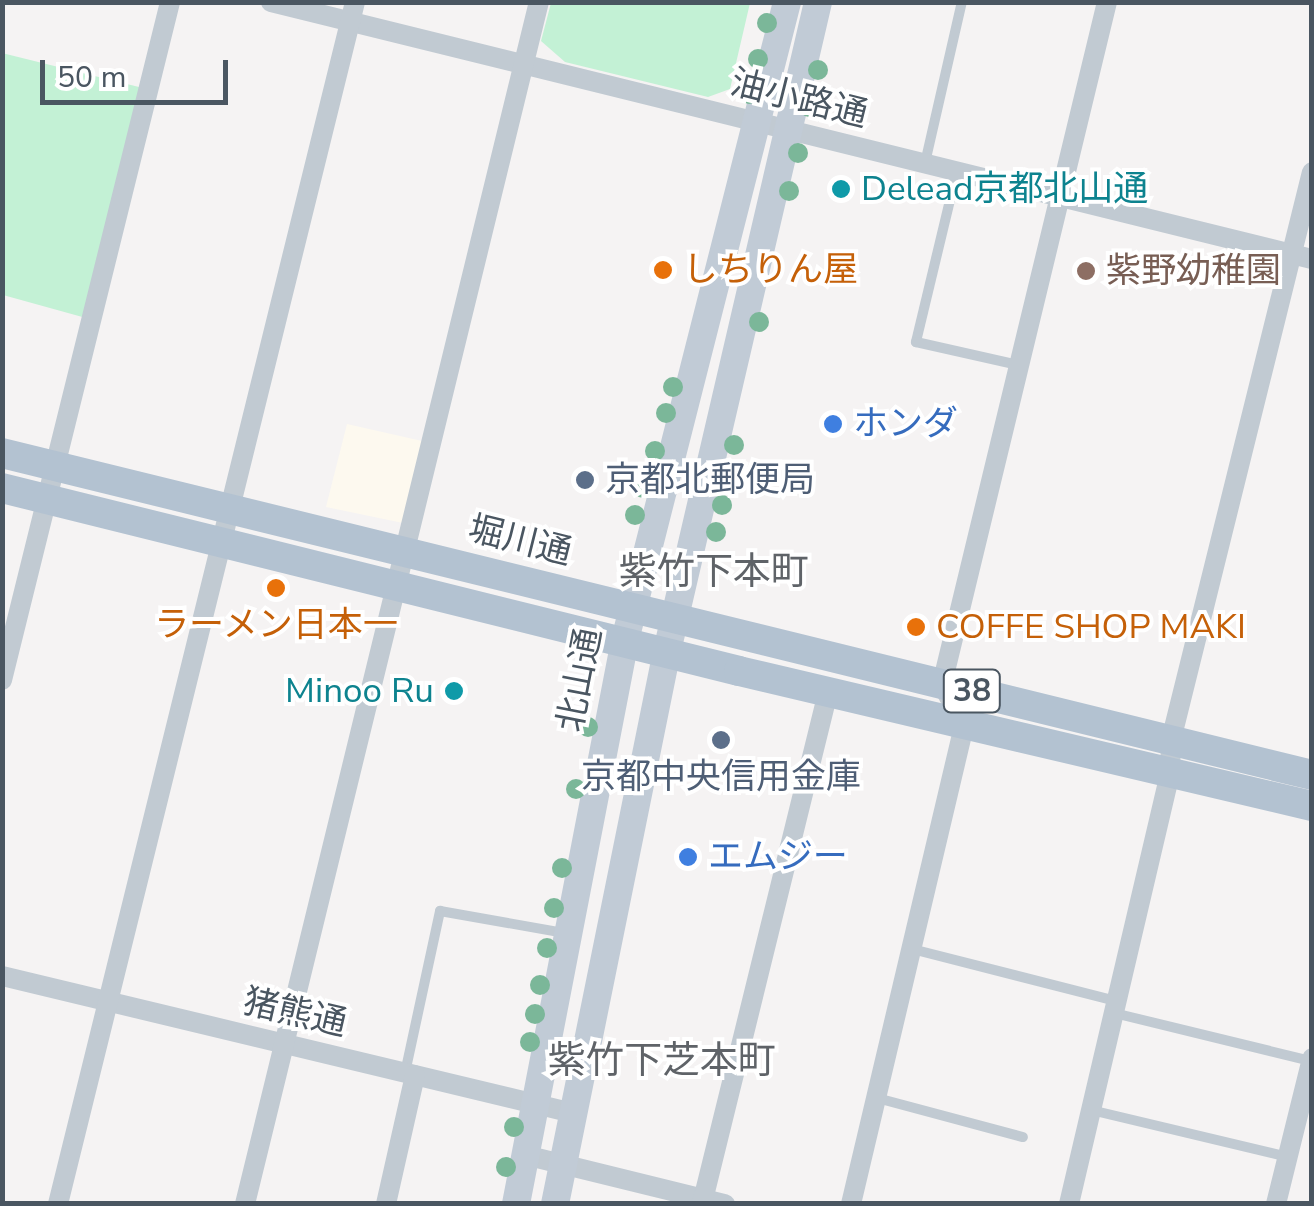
<!DOCTYPE html>
<meta charset="utf-8">
<style>
body{margin:0}
#map{position:relative;width:1314px;height:1206px;overflow:hidden;background:#f5f3f3;font-family:"Nunito Sans","Noto Sans JP",sans-serif}
div>[style]{position:absolute}
.commercial>*{inset:0;background:#fdf9ef}
.green>*{inset:0;background:#c3f1d5}
.lane>*{height:10px;margin:-5px;padding:0 5px;transform-origin:5px;border-radius:5px;background:#c1cad2}
.street>*{height:20px;margin:-10px;padding:0 10px;transform-origin:10px;border-radius:10px;background:#c1cad2}
.secondary>*{height:28px;margin:-14px;padding:0 14px;transform-origin:14px;border-radius:14px;background:#c1cbd6}
.primary>*{height:30px;margin:-15px;padding:0 15px;transform-origin:15px;border-radius:15px;background:#b3c2d1}
.trees>*{width:20px;height:20px;margin:-10px;border-radius:50%;background:#7bb799}
.dots>*{width:28px;height:28px;translate:-50% -50%;box-sizing:border-box;border:5px solid #fff;border-radius:50%}
span{translate:-50% -50%;white-space:nowrap;text-align:center;line-height:1.15;-webkit-text-stroke:8px #fff;paint-order:stroke}
.shield-label span{padding:2px 8px;background:#fff;border:2px solid;border-radius:8px;-webkit-text-stroke-width:0}
.shield-label{font-size:32px;color:#4a5661;font-weight:700}
.street-label{font-size:35px;color:#4a5661}
.culture-label{font-size:35px;color:#0d838f}
.left{translate:0 -50%;text-align:left}
.right{translate:-100% -50%;text-align:right}
.food-label{font-size:35px;color:#c56008}
.education-label{font-size:35px;color:#785e54}
.shop-label{font-size:35px;color:#366cbe}
.service-label{font-size:35px;color:#4e5e75}
.neighbourhood-label{font-size:38px;color:#5f6368}
.frame{position:absolute;inset:0;border:5px solid #4a5661;pointer-events:none}
.scale{position:absolute;left:40px;top:60px;width:188px;height:45px;box-sizing:border-box;border:5px solid #4a5661;border-top:0;padding-left:12px;font-size:30px;line-height:35px;white-space:nowrap;color:#4a5661;-webkit-text-stroke:8px #fff;paint-order:stroke}
</style>
<div id="map">
<div class="commercial">
<i style="clip-path:polygon(347px 424px,422px 441px,403px 523px,326px 507px)"></i>
</div>
<div class="green">
<i style="clip-path:polygon(551px 3px,551px 2px,750px 3px,730px 89px,708px 97px,565px 62px,541px 41px)"></i>
<i style="clip-path:polygon(2px 53px,143px 88px,86px 318px,3px 295px)"></i>
</div>
<div class="lane">
<i style="left:925px;top:163px;width:165px;rotate:-77.1deg"></i>
<i style="left:957px;top:171px;width:176px;rotate:103.5deg"></i>
<i style="left:916px;top:342px;width:105px;rotate:12.7deg"></i>
<i style="left:912px;top:949px;width:211px;rotate:14.3deg"></i>
<i style="left:1114px;top:1013px;width:203px;rotate:13.7deg"></i>
<i style="left:405px;top:1073px;width:166px;rotate:-77.8deg"></i>
<i style="left:440px;top:911px;width:127px;rotate:10deg"></i>
<i style="left:877px;top:1098px;width:151px;rotate:15deg"></i>
<i style="left:1091px;top:1110px;width:203px;rotate:13.4deg"></i>
</div>
<div class="street">
<i style="left:271px;top:2px;width:1072px;rotate:13.87deg"></i>
<i style="left:2px;top:680px;width:699px;rotate:-76.08deg"></i>
<i style="left:2px;top:976px;width:587px;rotate:13.49deg"></i>
<i style="left:525px;top:1155px;width:206px;rotate:13.8deg"></i>
<i style="left:58px;top:1204px;width:1238px;rotate:-76.12deg"></i>
<i style="left:245px;top:1204px;width:1237px;rotate:-76.26deg"></i>
<i style="left:386px;top:1204px;width:132px;rotate:-77.3deg"></i>
<i style="left:702px;top:1204px;width:527px;rotate:-76.17deg"></i>
<i style="left:851px;top:1204px;width:492px;rotate:-76.7deg"></i>
<i style="left:964px;top:725px;width:47px;rotate:-118.2deg"></i>
<i style="left:942px;top:684px;width:702px;rotate:-76.4deg"></i>
<i style="left:1069px;top:1204px;width:444px;rotate:-76.8deg"></i>
<i style="left:1170px;top:772px;width:32px;rotate:-88deg"></i>
<i style="left:1171px;top:740px;width:585px;rotate:-76.06deg"></i>
<i style="left:1276px;top:1204px;width:150px;rotate:-76.1deg"></i>
</div>
<div class="secondary">
<i style="left:516px;top:1204px;width:574px;rotate:-79.06deg"></i>
<i style="left:625px;top:640px;width:658px;rotate:-75.75deg"></i>
<i style="left:555px;top:1204px;width:564px;rotate:-78.55deg"></i>
<i style="left:667px;top:651px;width:666px;rotate:-76.9deg"></i>
</div>
<div class="primary">
<i style="left:2px;top:453px;width:1349px;rotate:13.81deg"></i>
<i style="left:2px;top:488px;width:759px;rotate:13.94deg"></i>
<i style="left:739px;top:671px;width:589px;rotate:13.26deg"></i>
</div>
<div class="trees">
<i style="left:767px;top:23px"></i>
<i style="left:758px;top:59px"></i>
<i style="left:818px;top:70px"></i>
<i style="left:749px;top:94px"></i>
<i style="left:809px;top:107px"></i>
<i style="left:798px;top:153px"></i>
<i style="left:789px;top:191px"></i>
<i style="left:759px;top:322px"></i>
<i style="left:673px;top:387px"></i>
<i style="left:666px;top:413px"></i>
<i style="left:734px;top:445px"></i>
<i style="left:655px;top:451px"></i>
<i style="left:728px;top:475px"></i>
<i style="left:643px;top:488px"></i>
<i style="left:722px;top:505px"></i>
<i style="left:635px;top:515px"></i>
<i style="left:716px;top:532px"></i>
<i style="left:588px;top:727px"></i>
<i style="left:576px;top:789px"></i>
<i style="left:562px;top:868px"></i>
<i style="left:554px;top:908px"></i>
<i style="left:547px;top:948px"></i>
<i style="left:540px;top:985px"></i>
<i style="left:535px;top:1014px"></i>
<i style="left:530px;top:1042px"></i>
<i style="left:514px;top:1127px"></i>
<i style="left:506px;top:1167px"></i>
</div>
<div class="dots">
<i style="left:841px;top:189px;background:#0f9aa8"></i>
<i style="left:663px;top:270px;background:#e8710a"></i>
<i style="left:1086px;top:271px;background:#8d6e63"></i>
<i style="left:833px;top:424px;background:#3f7fe0"></i>
<i style="left:585px;top:480px;background:#5c6f8a"></i>
<i style="left:276px;top:588px;background:#e8710a"></i>
<i style="left:916px;top:627px;background:#e8710a"></i>
<i style="left:454px;top:691px;background:#0f9aa8"></i>
<i style="left:721px;top:740px;background:#5c6f8a"></i>
<i style="left:688px;top:857px;background:#3f7fe0"></i>
</div>
<div class="shield-label">
<span style="left:972px;top:691px">38</span>
</div>
<div class="street-label">
<span style="left:799px;top:99px;rotate:14deg">油小路通</span>
<span style="left:520px;top:541px;rotate:14deg">堀川通</span>
<span style="left:580px;top:680px;rotate:-79deg">北山通</span>
<span style="left:295px;top:1013px;rotate:13deg">猪熊通</span>
</div>
<div class="culture-label">
<span class="left" style="left:861px;top:189px">Delead京都北山通</span>
<span class="right" style="left:434px;top:691px">Minoo Ru</span>
</div>
<div class="food-label">
<span class="left" style="left:683px;top:270px">しちりん屋</span>
<span style="left:276px;top:625px">ラーメン日本一</span>
<span class="left" style="left:936px;top:627px">COFFE SHOP MAKI</span>
</div>
<div class="education-label">
<span class="left" style="left:1106px;top:271px">紫野幼稚園</span>
</div>
<div class="shop-label">
<span class="left" style="left:853px;top:424px">ホンダ</span>
<span class="left" style="left:708px;top:857px">エムジー</span>
</div>
<div class="service-label">
<span class="left" style="left:605px;top:480px">京都北郵便局</span>
<span style="left:721px;top:777px">京都中央信用金庫</span>
</div>
<div class="neighbourhood-label">
<span style="left:714px;top:572px">紫竹下本町</span>
<span style="left:662px;top:1061px">紫竹下芝本町</span>
</div>
<div class="frame"></div>
<div class="scale">50 m</div>
</div>
